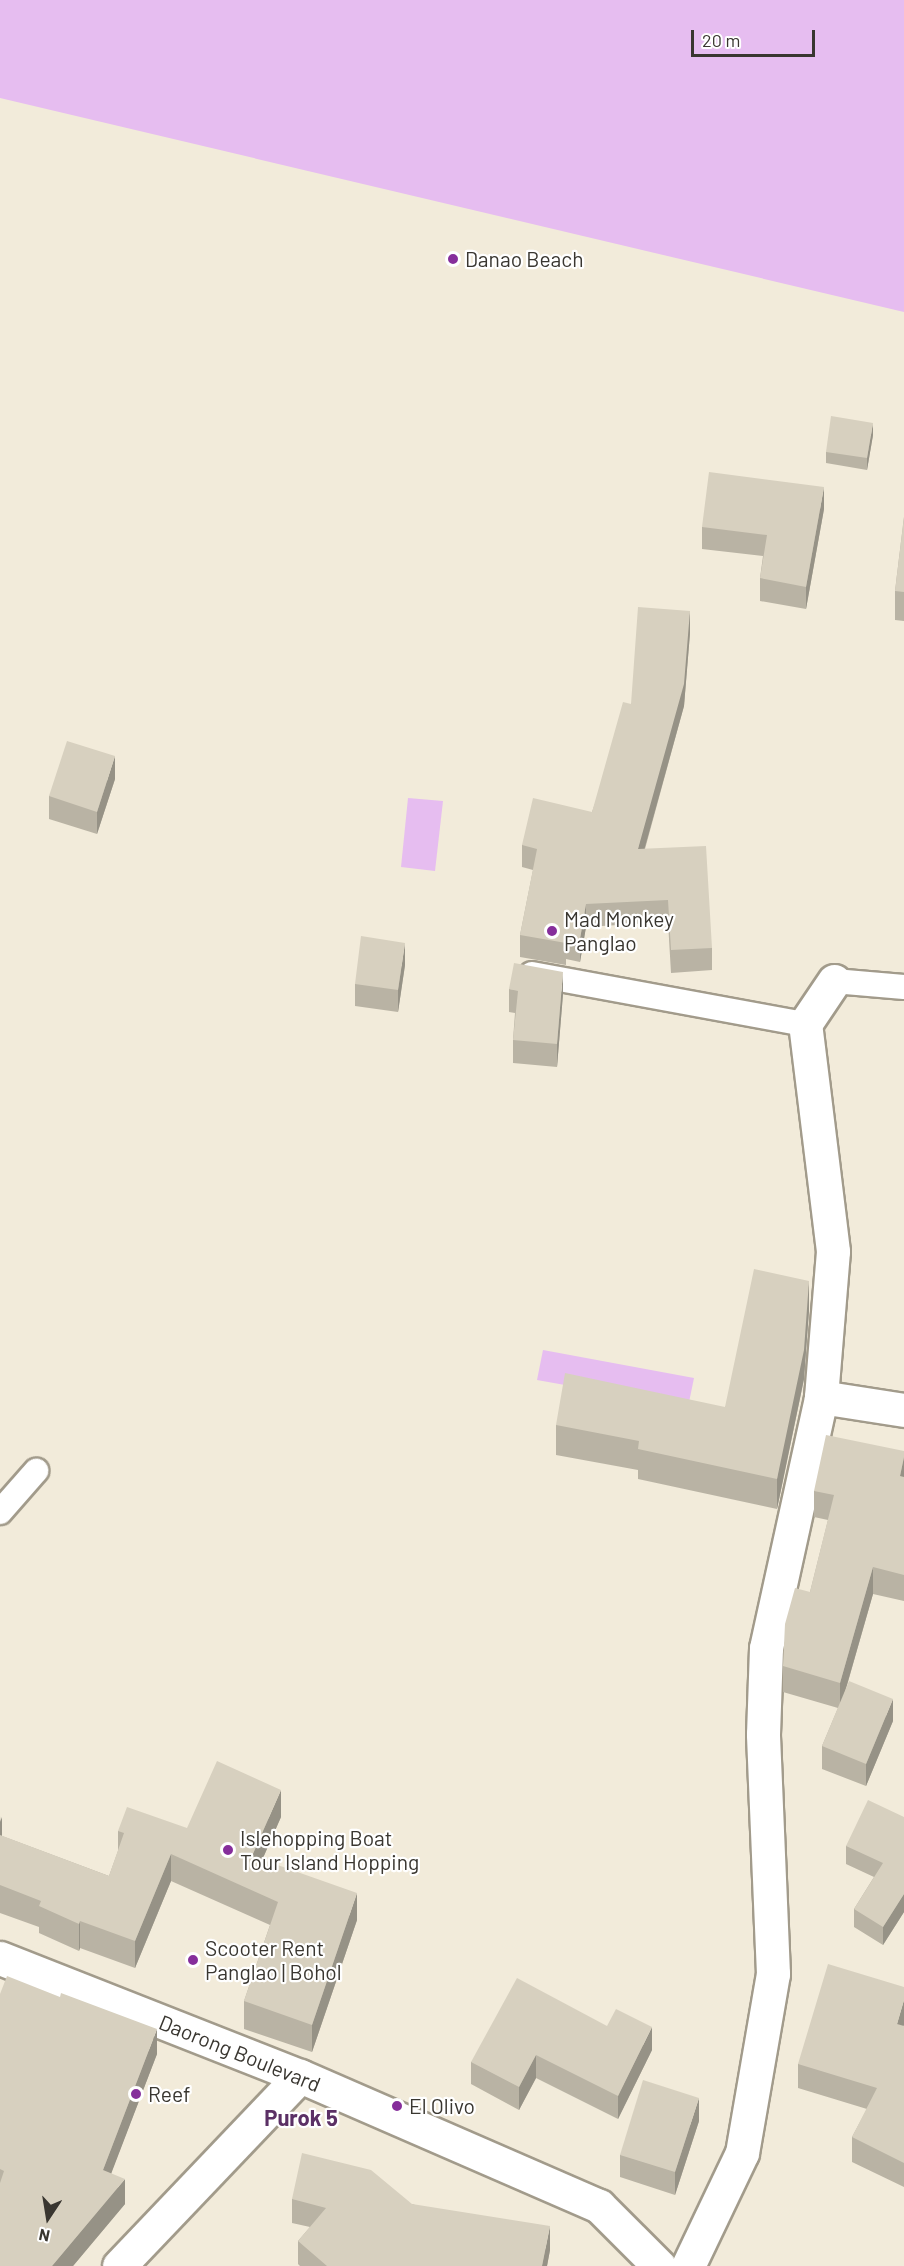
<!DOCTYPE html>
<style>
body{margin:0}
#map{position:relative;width:904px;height:2266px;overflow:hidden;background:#f2ebda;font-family:Barlow,sans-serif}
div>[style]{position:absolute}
.water>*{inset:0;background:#e6bdf0}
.roads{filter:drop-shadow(2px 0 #a29b8b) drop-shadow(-2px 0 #a29b8b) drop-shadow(0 2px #a29b8b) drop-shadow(0 -2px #a29b8b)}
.lane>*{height:24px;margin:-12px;padding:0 12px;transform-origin:12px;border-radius:12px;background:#fff}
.street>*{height:33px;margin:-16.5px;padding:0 16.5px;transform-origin:16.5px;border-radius:16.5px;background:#fff}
.secondary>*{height:33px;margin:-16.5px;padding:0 16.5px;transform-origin:16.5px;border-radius:16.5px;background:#fff}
.wall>*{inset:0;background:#b9b3a4}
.shaded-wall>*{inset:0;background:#969286}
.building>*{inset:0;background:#d7d0bf}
.dots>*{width:16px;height:16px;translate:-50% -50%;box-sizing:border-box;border:3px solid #fff;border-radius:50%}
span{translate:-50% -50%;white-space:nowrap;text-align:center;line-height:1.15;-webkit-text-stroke:4.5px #fff;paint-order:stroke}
.poi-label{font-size:21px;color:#393630}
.left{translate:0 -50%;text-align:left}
.street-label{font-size:21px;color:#393630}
.neighbourhood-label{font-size:22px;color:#5b3065;font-weight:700}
.north{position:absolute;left:18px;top:2188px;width:60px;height:60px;-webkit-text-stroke:4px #fff;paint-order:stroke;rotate:192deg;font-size:16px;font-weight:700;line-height:24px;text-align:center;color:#393630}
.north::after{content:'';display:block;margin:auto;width:21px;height:27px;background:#393630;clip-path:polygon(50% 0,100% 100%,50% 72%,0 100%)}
.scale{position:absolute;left:691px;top:30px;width:124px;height:27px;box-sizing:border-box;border:3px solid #393630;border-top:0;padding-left:8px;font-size:18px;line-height:21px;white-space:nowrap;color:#393630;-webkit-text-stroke:4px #fff;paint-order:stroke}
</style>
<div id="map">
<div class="water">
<i style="clip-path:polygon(0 0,904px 0,904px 312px,0 98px)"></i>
<i style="clip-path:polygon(408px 798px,443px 801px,435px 871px,401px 867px)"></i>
<i style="clip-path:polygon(543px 1350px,694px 1378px,688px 1407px,537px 1380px)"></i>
</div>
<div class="roads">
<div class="lane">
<i style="left:532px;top:974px;width:278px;rotate:10.4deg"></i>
<i style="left:834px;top:981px;width:70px;rotate:4.9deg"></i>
<i style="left:0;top:1512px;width:55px;rotate:-48.7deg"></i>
</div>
<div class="street">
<i style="left:821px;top:1397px;width:84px;rotate:8.9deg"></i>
<i style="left:119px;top:2266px;width:262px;rotate:-46.4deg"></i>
<i style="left:688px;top:2266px;width:125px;rotate:-64.5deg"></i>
<i style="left:742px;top:2153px;width:182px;rotate:-80.2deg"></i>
<i style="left:773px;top:1974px;width:240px;rotate:-92.4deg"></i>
<i style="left:763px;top:1734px;width:86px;rotate:-88deg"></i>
<i style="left:766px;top:1648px;width:257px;rotate:-77.6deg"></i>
<i style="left:821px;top:1397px;width:146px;rotate:-85.3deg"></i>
<i style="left:833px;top:1251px;width:229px;rotate:-97deg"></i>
<i style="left:805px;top:1024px;width:52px;rotate:-56deg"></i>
</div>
<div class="secondary">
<i style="left:0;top:1958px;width:322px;rotate:21.5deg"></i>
<i style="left:300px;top:2076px;width:326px;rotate:23.5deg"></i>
<i style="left:599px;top:2206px;width:85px;rotate:45deg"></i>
</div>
</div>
<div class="wall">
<i style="clip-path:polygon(873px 435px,867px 470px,826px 463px,826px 452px)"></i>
<i style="clip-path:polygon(824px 509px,806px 609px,760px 601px,760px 578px,763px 556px,702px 549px,702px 527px)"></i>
<i style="clip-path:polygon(904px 517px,904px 621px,895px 620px,895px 591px)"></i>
<i style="clip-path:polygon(690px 633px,684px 706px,645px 849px,712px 948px,712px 970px,671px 973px,668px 922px,586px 927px,580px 962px,566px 959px,566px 965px,520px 957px,520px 935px,533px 870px,522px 867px,522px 845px,592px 812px,631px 704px)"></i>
<i style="clip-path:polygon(115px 779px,97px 834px,49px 819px,49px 796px)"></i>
<i style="clip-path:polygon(405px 965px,398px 1012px,355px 1006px,355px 984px)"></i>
<i style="clip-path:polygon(509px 989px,563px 994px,557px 1067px,513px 1063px,513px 1040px,515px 1013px,509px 1012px)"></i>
<i style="clip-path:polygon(809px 1311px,804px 1379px,777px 1509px,638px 1479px,638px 1470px,556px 1455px,556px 1425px,725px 1407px)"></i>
<i style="clip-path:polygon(904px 1451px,904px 1601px,873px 1594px,846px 1689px,893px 1721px,866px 1786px,822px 1769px,822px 1746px,838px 1708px,783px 1692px,783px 1666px,810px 1592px,828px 1520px,814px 1517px,814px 1491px)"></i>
<i style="clip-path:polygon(0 1816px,2px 1836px,109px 1876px,118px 1851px,118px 1831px,187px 1828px,281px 1817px,262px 1860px,357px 1920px,312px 2052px,244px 2029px,244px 2001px,270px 1925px,171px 1881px,135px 1968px,80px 1948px,79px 1951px,39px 1933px,39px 1927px,0 1913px)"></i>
<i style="clip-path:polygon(904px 1817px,904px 1912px,883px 1945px,854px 1927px,854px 1909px,874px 1877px,846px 1864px,846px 1846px)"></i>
<i style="clip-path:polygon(0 1994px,157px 2054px,111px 2173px,125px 2204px,73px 2266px,0 2266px)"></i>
<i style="clip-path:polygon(607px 2026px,652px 2050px,618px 2119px,536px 2078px,519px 2110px,471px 2084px,471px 2062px)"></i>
<i style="clip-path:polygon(904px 2026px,904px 2187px,852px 2162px,852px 2137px,867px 2109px,798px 2088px,798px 2064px)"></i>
<i style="clip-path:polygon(699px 2121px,675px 2195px,620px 2177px,620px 2155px)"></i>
<i style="clip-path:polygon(292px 2199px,412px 2204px,550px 2250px,547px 2266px,300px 2266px,298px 2264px,298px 2241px,310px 2227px,292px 2223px)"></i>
</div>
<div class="shaded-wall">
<i style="clip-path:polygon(873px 423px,873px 435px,867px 470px,867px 458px)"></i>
<i style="clip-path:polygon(824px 487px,824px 509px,806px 609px,806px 587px)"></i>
<i style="clip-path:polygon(690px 611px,690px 633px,684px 706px,638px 872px,638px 849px)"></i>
<i style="clip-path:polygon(115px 756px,115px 779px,97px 834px,97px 812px)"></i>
<i style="clip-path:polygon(586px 904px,586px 927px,580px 962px,580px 939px)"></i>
<i style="clip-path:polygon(405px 943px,405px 965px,398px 1012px,398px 990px)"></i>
<i style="clip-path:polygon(563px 972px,563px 994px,557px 1067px,557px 1044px)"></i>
<i style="clip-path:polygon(809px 1281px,809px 1311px,804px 1379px,777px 1509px,777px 1479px)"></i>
<i style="clip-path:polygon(904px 1457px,904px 1484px,900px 1476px)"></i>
<i style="clip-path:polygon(873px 1567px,873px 1594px,840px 1709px,840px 1683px)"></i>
<i style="clip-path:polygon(893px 1699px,893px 1721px,866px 1786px,866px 1764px)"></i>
<i style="clip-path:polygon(281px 1790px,281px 1817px,252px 1883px,252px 1856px)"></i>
<i style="clip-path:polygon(2px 1817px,2px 1844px,0 1849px,0 1822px)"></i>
<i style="clip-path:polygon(171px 1854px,171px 1881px,135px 1968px,135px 1941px)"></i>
<i style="clip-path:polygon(357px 1893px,357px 1920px,312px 2052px,312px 2025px)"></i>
<i style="clip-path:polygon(904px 1894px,904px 1912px,883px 1945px,883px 1927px)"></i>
<i style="clip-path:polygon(80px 1921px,80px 1948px,79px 1951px,79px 1924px)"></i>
<i style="clip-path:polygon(904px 2000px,904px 2025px,897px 2048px,897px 2024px)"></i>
<i style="clip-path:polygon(652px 2027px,652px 2050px,618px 2119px,618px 2096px)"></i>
<i style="clip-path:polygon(157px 2029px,157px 2054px,103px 2195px,103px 2170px)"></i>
<i style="clip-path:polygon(536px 2055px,536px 2078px,519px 2110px,519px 2087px)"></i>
<i style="clip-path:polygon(699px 2098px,699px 2121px,675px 2195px,675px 2172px)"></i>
<i style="clip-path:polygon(125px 2179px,125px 2204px,73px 2266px,52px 2266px)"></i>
<i style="clip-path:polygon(550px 2226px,550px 2250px,547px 2266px,542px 2266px)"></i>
</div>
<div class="building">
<i style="clip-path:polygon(831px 416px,873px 423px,867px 458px,826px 452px)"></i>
<i style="clip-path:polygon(709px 472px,824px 487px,806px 587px,760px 578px,767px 535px,702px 527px)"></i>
<i style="clip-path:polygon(904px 517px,904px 592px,895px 591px)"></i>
<i style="clip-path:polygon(638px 607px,690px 611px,684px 684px,638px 849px,706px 846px,712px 948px,671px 950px,668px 900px,586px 904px,580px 939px,566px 937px,566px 943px,520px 935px,537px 849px,522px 845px,533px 798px,592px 812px,623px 702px,631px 704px)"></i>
<i style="clip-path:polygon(67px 741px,115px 756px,97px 812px,49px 796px)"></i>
<i style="clip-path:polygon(361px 936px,405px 943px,398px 990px,355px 984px)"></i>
<i style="clip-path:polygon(514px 963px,563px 972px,557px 1044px,513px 1040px,518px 991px,509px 989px)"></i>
<i style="clip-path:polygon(754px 1269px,809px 1281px,804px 1350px,777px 1479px,638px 1449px,639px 1441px,556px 1425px,565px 1373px,725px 1407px)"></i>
<i style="clip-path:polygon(826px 1435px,904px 1451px,904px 1457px,900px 1476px,904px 1477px,904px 1575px,873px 1567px,840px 1683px,783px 1666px,785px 1624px,795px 1588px,810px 1592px,834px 1495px,814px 1491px)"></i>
<i style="clip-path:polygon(849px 1681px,893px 1699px,866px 1764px,822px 1746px)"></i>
<i style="clip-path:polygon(217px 1761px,281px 1790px,252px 1856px,357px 1893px,312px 2025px,244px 2001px,278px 1902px,171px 1854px,135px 1941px,80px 1921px,79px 1924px,39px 1906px,41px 1901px,0 1885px,0 1835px,109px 1876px,124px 1833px,118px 1831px,127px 1807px,187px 1828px)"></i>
<i style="clip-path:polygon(868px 1800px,904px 1817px,904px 1894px,883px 1927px,854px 1909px,883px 1863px,846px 1846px)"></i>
<i style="clip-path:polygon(828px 1964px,904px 1987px,904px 2000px,897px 2024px,904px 2026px,904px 2163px,852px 2137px,877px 2088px,798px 2064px)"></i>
<i style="clip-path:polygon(7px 1976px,60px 1997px,61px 1993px,157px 2029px,103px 2170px,125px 2179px,52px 2266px,0 2266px,0 2183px,4px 2171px,0 2169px,0 1994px)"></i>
<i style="clip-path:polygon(517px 1978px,607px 2026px,616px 2009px,652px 2027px,618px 2096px,536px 2055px,519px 2087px,471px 2062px)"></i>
<i style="clip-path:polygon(643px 2080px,699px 2098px,675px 2172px,620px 2155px)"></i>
<i style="clip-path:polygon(302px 2153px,371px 2170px,412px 2204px,550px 2226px,542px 2266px,327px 2266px,298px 2241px,326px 2208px,292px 2199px)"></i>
</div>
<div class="dots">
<i style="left:453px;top:259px;background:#862e9b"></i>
<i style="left:552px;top:931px;background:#862e9b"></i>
<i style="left:228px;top:1850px;background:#862e9b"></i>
<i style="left:193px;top:1960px;background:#862e9b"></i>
<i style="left:136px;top:2094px;background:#862e9b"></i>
<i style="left:397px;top:2106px;background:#862e9b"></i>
</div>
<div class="poi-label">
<span class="left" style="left:465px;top:259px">Danao Beach</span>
<span class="left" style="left:564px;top:931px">Mad Monkey<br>Panglao</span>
<span class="left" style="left:240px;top:1850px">Islehopping Boat<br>Tour Island Hopping</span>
<span class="left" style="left:205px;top:1960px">Scooter Rent<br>Panglao | Bohol</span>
<span class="left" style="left:148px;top:2094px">Reef</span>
<span class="left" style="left:409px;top:2106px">El Olivo</span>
</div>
<div class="street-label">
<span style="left:240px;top:2053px;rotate:22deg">Daorong Boulevard</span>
</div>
<div class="neighbourhood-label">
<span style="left:301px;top:2118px">Purok 5</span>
</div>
<div class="north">N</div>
<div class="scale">20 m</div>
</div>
